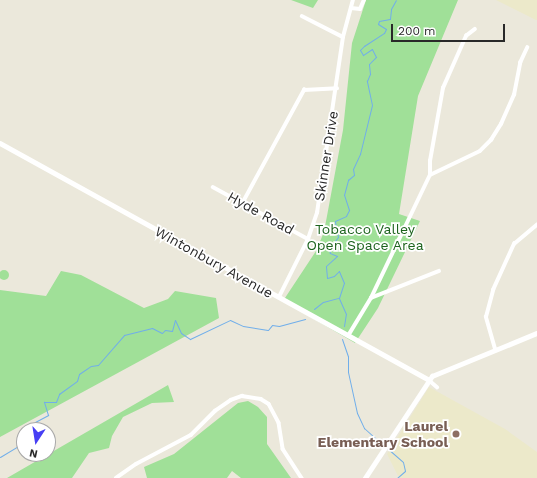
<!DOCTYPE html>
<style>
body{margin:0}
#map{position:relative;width:537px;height:478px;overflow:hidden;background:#ebe8db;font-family:"Work Sans",sans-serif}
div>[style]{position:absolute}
.education>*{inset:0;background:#ece9ca}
.green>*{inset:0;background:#a0e098}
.round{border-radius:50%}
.stream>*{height:1px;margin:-0.5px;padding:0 0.5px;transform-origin:0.5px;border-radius:0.5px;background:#70aeea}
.minor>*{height:3.5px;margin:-1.75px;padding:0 1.75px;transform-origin:1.75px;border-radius:1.75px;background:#fff}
.tertiary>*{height:4.5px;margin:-2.25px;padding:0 2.25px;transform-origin:2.25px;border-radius:2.25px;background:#fff}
.dots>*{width:11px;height:11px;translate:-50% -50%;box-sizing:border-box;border:2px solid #fff;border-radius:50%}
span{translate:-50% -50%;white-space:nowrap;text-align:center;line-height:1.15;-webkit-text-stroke:3.5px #fff;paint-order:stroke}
.street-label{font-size:14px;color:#292929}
.park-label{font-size:14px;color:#1c631d}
.education-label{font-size:14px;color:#785e54;font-weight:700}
.right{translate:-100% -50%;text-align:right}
.north{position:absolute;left:16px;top:422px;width:40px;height:40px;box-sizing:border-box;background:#fff;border:1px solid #a9a9a9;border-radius:50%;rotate:192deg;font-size:11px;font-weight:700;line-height:16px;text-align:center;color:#292929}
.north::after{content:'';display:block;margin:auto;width:14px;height:18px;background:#473ff4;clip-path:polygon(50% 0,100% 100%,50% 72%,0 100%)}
.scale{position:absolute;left:391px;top:24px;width:114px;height:18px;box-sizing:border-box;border:2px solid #292929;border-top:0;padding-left:5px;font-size:12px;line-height:14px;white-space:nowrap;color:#292929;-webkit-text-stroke:3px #fff;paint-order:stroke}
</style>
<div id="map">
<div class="education">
<i style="clip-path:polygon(496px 0,537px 0,537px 20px,536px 20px)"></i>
<i style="clip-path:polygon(429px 387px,505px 429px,537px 452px,537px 478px,399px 478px,387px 454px)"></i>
</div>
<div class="green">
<i style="clip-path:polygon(291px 0,318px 0,313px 8px)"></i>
<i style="clip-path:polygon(366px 0,458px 0,418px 96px,399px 214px,420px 221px,378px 308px,355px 343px,283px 301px,316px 251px,324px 232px,343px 130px,352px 43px)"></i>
<i class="round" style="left:-1px;top:270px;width:10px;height:10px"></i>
<i style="clip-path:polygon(61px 271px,81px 275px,144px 308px,168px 299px,175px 291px,216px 298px,219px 318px,0 437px,0 290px,46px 296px)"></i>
<i style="clip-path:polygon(168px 385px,174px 402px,152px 403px,123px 417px,112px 436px,109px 448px,89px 453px,72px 478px,7px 478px)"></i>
<i style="clip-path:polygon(248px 401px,258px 407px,267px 417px,267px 444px,291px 478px,241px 478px,232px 471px,227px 478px,147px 478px,144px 467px,174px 454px,238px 403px)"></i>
</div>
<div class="stream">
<i style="left:314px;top:309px;width:11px;rotate:-38deg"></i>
<i style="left:323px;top:302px;width:16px;rotate:-15deg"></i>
<i style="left:344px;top:326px;width:12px;rotate:-81deg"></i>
<i style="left:346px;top:314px;width:17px;rotate:-114deg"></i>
<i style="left:339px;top:298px;width:16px;rotate:-72deg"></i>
<i style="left:344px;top:283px;width:13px;rotate:-113deg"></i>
<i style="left:339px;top:271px;width:7px;rotate:135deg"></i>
<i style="left:334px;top:276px;width:7px;rotate:164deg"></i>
<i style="left:327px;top:278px;width:12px;rotate:-95deg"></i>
<i style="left:326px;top:266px;width:15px;rotate:-42deg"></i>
<i style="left:337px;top:256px;width:8px;rotate:-157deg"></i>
<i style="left:330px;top:253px;width:4px;rotate:-104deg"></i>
<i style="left:329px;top:249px;width:15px;rotate:-53deg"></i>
<i style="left:338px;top:237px;width:16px;rotate:-101deg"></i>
<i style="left:335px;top:221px;width:12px;rotate:-24deg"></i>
<i style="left:346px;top:216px;width:7px;rotate:-63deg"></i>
<i style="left:349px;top:210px;width:16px;rotate:-108deg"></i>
<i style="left:344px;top:195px;width:16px;rotate:-75deg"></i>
<i style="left:348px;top:180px;width:8px;rotate:-40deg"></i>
<i style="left:354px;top:175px;width:6px;rotate:-99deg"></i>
<i style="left:353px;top:169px;width:17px;rotate:-65deg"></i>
<i style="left:360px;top:154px;width:50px;rotate:-76.2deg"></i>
<i style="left:372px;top:105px;width:25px;rotate:-102deg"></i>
<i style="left:367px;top:81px;width:8px;rotate:-67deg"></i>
<i style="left:370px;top:74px;width:10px;rotate:-96deg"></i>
<i style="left:369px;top:64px;width:10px;rotate:-45deg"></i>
<i style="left:376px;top:57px;width:9px;rotate:-117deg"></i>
<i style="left:372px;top:49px;width:11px;rotate:146deg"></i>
<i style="left:363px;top:55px;width:6px;rotate:-121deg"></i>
<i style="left:360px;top:50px;width:6px;rotate:-45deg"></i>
<i style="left:364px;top:46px;width:24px;rotate:-33deg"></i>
<i style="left:384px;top:33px;width:4px;rotate:-63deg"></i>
<i style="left:386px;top:29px;width:9px;rotate:-148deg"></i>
<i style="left:378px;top:24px;width:3px;rotate:-72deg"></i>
<i style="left:379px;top:21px;width:11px;rotate:-10deg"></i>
<i style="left:390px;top:19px;width:10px;rotate:-84deg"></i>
<i style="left:391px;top:9px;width:10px;rotate:-61deg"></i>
<i style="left:342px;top:339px;width:18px;rotate:71deg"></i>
<i style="left:348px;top:356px;width:16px;rotate:90deg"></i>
<i style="left:348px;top:372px;width:42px;rotate:77.6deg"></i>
<i style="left:357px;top:413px;width:17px;rotate:65deg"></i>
<i style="left:364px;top:428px;width:27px;rotate:42deg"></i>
<i style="left:32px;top:430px;width:5px;rotate:-11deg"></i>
<i style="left:37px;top:429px;width:7px;rotate:-106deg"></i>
<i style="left:35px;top:422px;width:15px;rotate:-28deg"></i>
<i style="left:48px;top:415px;width:14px;rotate:-107deg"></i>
<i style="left:44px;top:402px;width:12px"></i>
<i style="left:56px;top:402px;width:9px;rotate:-69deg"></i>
<i style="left:59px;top:394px;width:22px;rotate:-36deg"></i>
<i style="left:77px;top:381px;width:7px;rotate:-74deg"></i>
<i style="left:79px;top:374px;width:14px;rotate:-34deg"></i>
<i style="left:91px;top:366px;width:7px;rotate:-8deg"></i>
<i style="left:98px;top:365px;width:40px;rotate:-49deg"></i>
<i style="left:124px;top:335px;width:29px;rotate:-14deg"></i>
<i style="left:152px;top:328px;width:11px;rotate:27deg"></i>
<i style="left:162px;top:333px;width:4px;rotate:-45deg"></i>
<i style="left:165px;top:330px;width:7px;rotate:8deg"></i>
<i style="left:172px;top:331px;width:11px;rotate:-75deg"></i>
<i style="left:175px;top:320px;width:14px;rotate:65deg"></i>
<i style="left:181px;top:333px;width:11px;rotate:34deg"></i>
<i style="left:190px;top:339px;width:44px;rotate:-25.4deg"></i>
<i style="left:230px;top:320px;width:14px;rotate:25deg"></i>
<i style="left:243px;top:326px;width:25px;rotate:9deg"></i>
<i style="left:268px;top:330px;width:6px;rotate:-51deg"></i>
<i style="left:272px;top:325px;width:7px;rotate:8deg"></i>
<i style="left:279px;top:326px;width:27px;rotate:-15deg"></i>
<i style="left:387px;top:448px;width:21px;rotate:41deg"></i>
<i style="left:403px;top:462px;width:9px;rotate:77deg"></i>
<i style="left:405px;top:471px;width:11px;rotate:139deg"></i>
<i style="left:0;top:457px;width:23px;rotate:-31deg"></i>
<i style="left:20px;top:445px;width:9px;rotate:-63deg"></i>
</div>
<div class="minor">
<i style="left:351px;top:8px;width:9px;rotate:6deg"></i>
<i style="left:360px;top:9px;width:10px;rotate:-66deg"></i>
<i style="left:302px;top:16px;width:46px;rotate:27.1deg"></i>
<i style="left:430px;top:175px;width:55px;rotate:-25.6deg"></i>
<i style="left:480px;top:151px;width:16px;rotate:-45deg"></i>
<i style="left:491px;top:140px;width:19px;rotate:-58deg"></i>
<i style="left:501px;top:124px;width:32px;rotate:-66deg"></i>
<i style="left:514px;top:95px;width:33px;rotate:-79deg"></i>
<i style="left:520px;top:63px;width:17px;rotate:-65deg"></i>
<i style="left:213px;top:187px;width:108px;rotate:28.7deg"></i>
<i style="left:243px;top:202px;width:128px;rotate:-61.4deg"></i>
<i style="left:304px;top:90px;width:33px;rotate:-3deg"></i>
<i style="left:279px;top:297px;width:65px;rotate:-63.4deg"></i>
<i style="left:308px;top:239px;width:28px;rotate:-71deg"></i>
<i style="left:317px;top:213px;width:178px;rotate:-81.6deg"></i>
<i style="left:343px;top:37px;width:38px;rotate:-75deg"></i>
<i style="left:371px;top:298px;width:73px;rotate:-21.7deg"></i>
<i style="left:348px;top:336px;width:44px;rotate:-58.8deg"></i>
<i style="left:371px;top:298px;width:136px;rotate:-64.4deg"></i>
<i style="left:430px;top:175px;width:14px;rotate:-90deg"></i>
<i style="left:430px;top:161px;width:74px;rotate:-79.9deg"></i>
<i style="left:443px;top:88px;width:57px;rotate:-66.1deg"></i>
<i style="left:466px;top:36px;width:11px;rotate:-38deg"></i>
<i style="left:495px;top:349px;width:33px;rotate:-106deg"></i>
<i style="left:486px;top:317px;width:28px;rotate:-75deg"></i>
<i style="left:493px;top:290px;width:51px;rotate:-65.5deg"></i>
<i style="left:514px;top:244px;width:30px;rotate:-40deg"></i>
<i style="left:429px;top:380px;width:11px;rotate:41deg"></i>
<i style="left:116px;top:478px;width:24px;rotate:-35deg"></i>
<i style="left:136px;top:464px;width:62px;rotate:-27.8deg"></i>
<i style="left:191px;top:435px;width:34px;rotate:-45deg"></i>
<i style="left:215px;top:411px;width:19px;rotate:-35deg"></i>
<i style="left:231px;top:400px;width:12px;rotate:-20deg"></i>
<i style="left:242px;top:396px;width:19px;rotate:9deg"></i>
<i style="left:261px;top:399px;width:9px;rotate:32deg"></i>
<i style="left:269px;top:404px;width:21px;rotate:62deg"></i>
<i style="left:279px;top:423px;width:26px;rotate:81deg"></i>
<i style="left:283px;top:449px;width:35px;rotate:57deg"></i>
</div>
<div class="tertiary">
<i style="left:0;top:143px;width:490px;rotate:28.9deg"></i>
<i style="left:365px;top:478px;width:122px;rotate:-56.7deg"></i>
<i style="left:432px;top:376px;width:113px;rotate:-22.3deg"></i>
</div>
<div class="dots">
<i style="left:456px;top:434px;background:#8d6e63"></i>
</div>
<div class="street-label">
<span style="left:326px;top:156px;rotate:-81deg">Skinner Drive</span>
<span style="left:261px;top:213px;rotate:29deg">Hyde Road</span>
<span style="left:214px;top:262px;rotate:29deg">Wintonbury Avenue</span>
</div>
<div class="park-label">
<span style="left:365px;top:237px">Tobacco Valley<br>Open Space Area</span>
</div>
<div class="education-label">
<span class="right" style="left:448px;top:434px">Laurel<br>Elementary School</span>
</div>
<div class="north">N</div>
<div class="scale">200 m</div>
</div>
